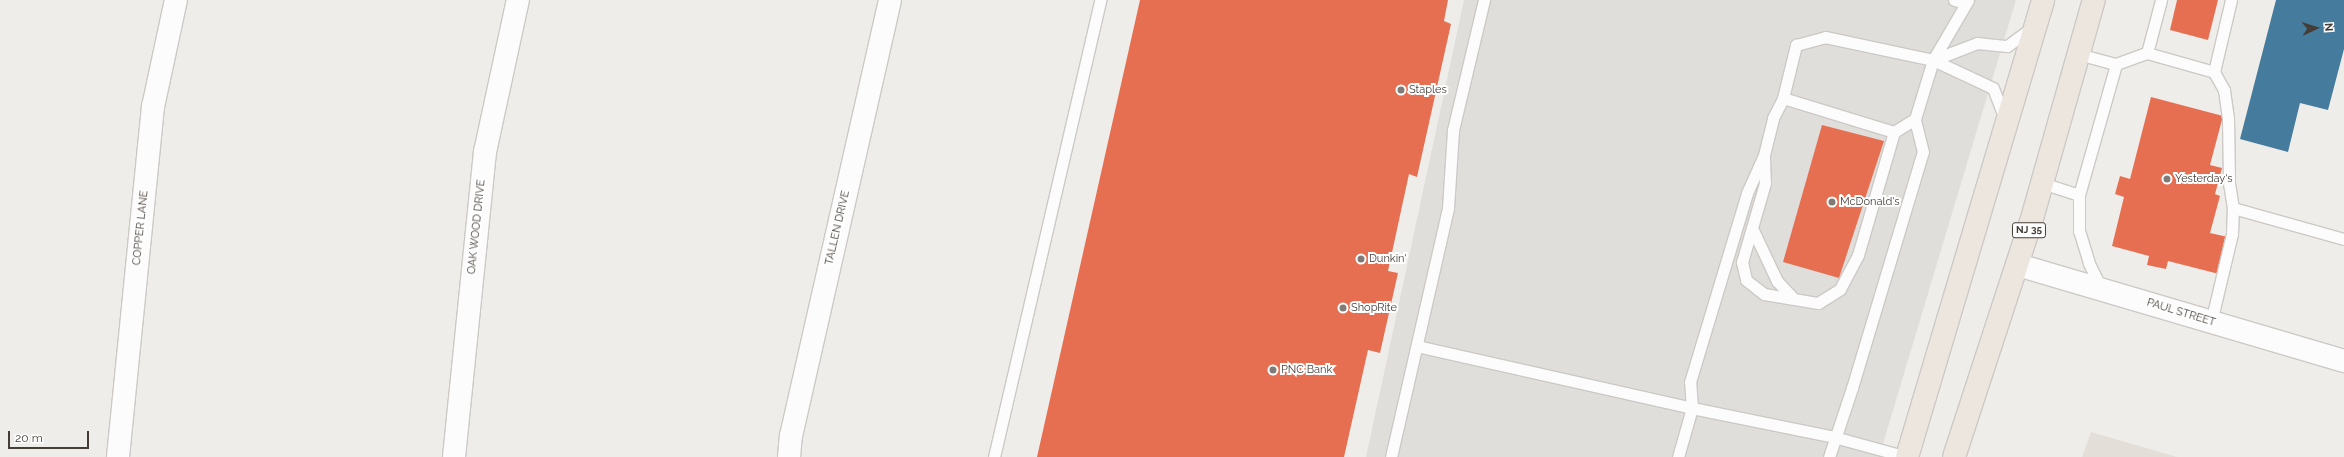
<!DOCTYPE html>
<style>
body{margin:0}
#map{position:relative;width:2344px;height:457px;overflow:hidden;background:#efedea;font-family:Raleway,sans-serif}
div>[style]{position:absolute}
.residential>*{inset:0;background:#e3ded8}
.parking>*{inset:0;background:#e0dedb}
.shops>*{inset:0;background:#e76f51}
.public>*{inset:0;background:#457b9d}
.roads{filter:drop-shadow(1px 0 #ccc9c6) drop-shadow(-1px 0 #ccc9c6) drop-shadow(0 1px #ccc9c6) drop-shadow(0 -1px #ccc9c6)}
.service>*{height:11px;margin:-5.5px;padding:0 5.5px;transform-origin:5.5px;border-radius:5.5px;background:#fdfcfc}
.minor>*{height:22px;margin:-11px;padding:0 11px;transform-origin:11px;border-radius:11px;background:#fdfcfc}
.trunk>*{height:22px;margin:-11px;padding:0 11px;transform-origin:11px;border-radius:11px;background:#ede6df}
.dots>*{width:11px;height:11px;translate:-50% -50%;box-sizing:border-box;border:2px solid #fff;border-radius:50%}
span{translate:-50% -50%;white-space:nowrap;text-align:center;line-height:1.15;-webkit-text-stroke:4px #fff;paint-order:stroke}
.shield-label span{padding:1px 3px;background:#fff;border:1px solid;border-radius:3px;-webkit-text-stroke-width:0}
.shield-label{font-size:10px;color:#443d37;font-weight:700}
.poi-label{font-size:11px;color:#443d37}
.left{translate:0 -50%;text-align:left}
.street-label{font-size:11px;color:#443d37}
.north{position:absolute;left:2296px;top:8px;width:40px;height:40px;-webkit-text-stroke:3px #fff;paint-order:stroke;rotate:86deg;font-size:11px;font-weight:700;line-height:16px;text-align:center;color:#443d37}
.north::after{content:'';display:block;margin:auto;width:14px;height:18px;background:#443d37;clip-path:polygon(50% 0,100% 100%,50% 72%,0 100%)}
.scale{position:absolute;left:8px;top:431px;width:81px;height:18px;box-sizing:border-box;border:2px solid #443d37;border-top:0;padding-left:5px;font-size:12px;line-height:14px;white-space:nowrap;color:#443d37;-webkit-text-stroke:3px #fff;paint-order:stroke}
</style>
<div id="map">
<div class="residential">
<i style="clip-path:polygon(2091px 432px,2177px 457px,2082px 457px)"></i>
</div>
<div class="parking">
<i style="clip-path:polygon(1464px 0,2016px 0,1879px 457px,1366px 457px)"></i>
</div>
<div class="shops">
<i style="clip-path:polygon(1140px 0,1448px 0,1444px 21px,1451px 24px,1417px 177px,1409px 174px,1388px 271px,1398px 273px,1380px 353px,1368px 350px,1344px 457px,1037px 457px)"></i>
<i style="clip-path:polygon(2177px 0,2218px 0,2208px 40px,2170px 30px)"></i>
<i style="clip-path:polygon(2151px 97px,2223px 116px,2210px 165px,2222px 168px,2215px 194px,2220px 196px,2210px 233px,2228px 237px,2219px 274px,2168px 261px,2166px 269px,2147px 265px,2149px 256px,2112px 246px,2124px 197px,2115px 194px,2120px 176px,2130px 179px)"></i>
<i style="clip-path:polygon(1822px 125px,1884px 141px,1839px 278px,1783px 262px)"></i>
</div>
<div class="public">
<i style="clip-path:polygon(2276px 0,2344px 0,2344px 49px,2328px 110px,2300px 103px,2288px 152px,2240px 139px)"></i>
</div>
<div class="roads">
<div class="service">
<i style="left:1954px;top:0;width:12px;rotate:14deg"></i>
<i style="left:2231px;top:0;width:74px;rotate:103.3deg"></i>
<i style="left:2214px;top:72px;width:21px;rotate:61deg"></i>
<i style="left:2224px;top:90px;width:28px;rotate:82deg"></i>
<i style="left:2228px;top:118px;width:65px;rotate:89.1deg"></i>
<i style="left:2229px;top:183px;width:25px;rotate:81deg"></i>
<i style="left:2233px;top:208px;width:115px;rotate:15.6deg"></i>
<i style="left:2147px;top:53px;width:55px;rotate:-75.2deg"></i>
<i style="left:2078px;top:54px;width:39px;rotate:15deg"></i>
<i style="left:2116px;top:64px;width:33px;rotate:-20deg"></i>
<i style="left:2147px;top:53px;width:70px;rotate:15.8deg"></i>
<i style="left:1933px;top:60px;width:47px;rotate:-21.1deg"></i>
<i style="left:1977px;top:43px;width:30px;rotate:6deg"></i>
<i style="left:2007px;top:46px;width:31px;rotate:-36deg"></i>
<i style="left:1783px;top:98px;width:116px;rotate:17deg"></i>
<i style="left:1764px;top:158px;width:25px;rotate:88deg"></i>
<i style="left:1765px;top:183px;width:82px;rotate:106.2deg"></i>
<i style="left:1742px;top:262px;width:18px;rotate:77deg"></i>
<i style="left:1746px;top:280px;width:23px;rotate:38deg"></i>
<i style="left:1764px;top:294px;width:55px;rotate:9.5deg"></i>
<i style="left:1818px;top:303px;width:26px;rotate:-32deg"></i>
<i style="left:1840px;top:289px;width:38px;rotate:-62deg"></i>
<i style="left:1858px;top:255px;width:128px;rotate:-73.7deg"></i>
<i style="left:1894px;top:132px;width:25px;rotate:-32deg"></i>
<i style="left:2042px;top:183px;width:39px;rotate:18deg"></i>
<i style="left:1752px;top:228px;width:59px;rotate:64.7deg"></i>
<i style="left:1777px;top:281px;width:23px;rotate:47deg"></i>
<i style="left:2102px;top:290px;width:30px;rotate:-116deg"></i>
<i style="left:2089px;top:263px;width:34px;rotate:-107deg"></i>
<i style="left:2079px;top:231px;width:36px;rotate:-90deg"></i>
<i style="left:2079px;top:195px;width:136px;rotate:-74.2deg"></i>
<i style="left:2211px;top:322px;width:90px;rotate:-76.6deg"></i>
<i style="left:2232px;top:234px;width:26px;rotate:-88deg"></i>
<i style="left:1417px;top:346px;width:282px;rotate:12.7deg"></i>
<i style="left:1692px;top:408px;width:145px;rotate:11.5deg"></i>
<i style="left:1834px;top:437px;width:76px;rotate:15.3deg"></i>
<i style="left:994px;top:457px;width:469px;rotate:-76.9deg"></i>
<i style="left:1391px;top:457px;width:255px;rotate:-77.1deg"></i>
<i style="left:1448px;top:208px;width:78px;rotate:-86.3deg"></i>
<i style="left:1453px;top:130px;width:134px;rotate:-76.6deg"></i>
<i style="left:1678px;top:457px;width:51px;rotate:-74.1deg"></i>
<i style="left:1692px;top:408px;width:26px;rotate:-94deg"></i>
<i style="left:1690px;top:382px;width:197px;rotate:-73.2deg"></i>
<i style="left:1747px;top:193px;width:42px;rotate:-65.9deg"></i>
<i style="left:1764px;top:155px;width:38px;rotate:-76deg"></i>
<i style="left:1773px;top:118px;width:22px;rotate:-63deg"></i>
<i style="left:1783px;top:98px;width:55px;rotate:-76.2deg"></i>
<i style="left:1796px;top:45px;width:30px;rotate:-15deg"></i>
<i style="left:1825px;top:37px;width:110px;rotate:12deg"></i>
<i style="left:1933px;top:60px;width:66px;rotate:25deg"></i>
<i style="left:1993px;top:88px;width:33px;rotate:69deg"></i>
<i style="left:1829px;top:457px;width:73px;rotate:-71.6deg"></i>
<i style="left:1852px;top:388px;width:246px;rotate:-73.3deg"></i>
<i style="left:1923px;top:152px;width:34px;rotate:-104deg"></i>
<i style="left:1915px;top:119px;width:62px;rotate:-73deg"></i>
<i style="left:1933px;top:60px;width:69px;rotate:-59.7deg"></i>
</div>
<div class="minor">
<i style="left:2018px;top:265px;width:340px;rotate:16.4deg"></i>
<i style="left:118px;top:457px;width:352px;rotate:-84.3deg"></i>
<i style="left:153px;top:107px;width:109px;rotate:-77.9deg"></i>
<i style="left:454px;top:457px;width:307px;rotate:-84.2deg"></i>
<i style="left:485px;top:152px;width:156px;rotate:-77.8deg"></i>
<i style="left:789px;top:457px;width:21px;rotate:-85deg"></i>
<i style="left:791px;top:436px;width:447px;rotate:-77.2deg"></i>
</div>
<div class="trunk">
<i style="left:1907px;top:457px;width:477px;rotate:-73.4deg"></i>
<i style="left:1954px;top:457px;width:247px;rotate:-71.9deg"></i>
<i style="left:2031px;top:222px;width:231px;rotate:-74.2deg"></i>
</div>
</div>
<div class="dots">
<i style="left:1401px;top:90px;background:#807b76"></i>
<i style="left:2167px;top:179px;background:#807b76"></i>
<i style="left:1832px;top:202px;background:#807b76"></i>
<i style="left:1361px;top:259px;background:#807b76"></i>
<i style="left:1343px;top:308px;background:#807b76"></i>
<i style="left:1273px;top:370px;background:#807b76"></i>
</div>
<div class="shield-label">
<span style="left:2029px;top:230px">NJ 35</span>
</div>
<div class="poi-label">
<span class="left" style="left:1409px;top:90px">Staples</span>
<span class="left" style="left:2175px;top:179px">Yesterday's</span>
<span class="left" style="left:1840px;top:202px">McDonald's</span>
<span class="left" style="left:1369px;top:259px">Dunkin'</span>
<span class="left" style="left:1351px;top:308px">ShopRite</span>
<span class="left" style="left:1281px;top:370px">PNC Bank</span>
</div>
<div class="street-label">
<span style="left:477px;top:227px;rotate:-84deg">OAK WOOD DRIVE</span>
<span style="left:141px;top:228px;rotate:-84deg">COPPER LANE</span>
<span style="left:838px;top:228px;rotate:-77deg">TALLEN DRIVE</span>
<span style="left:2181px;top:313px;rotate:17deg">PAUL STREET</span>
</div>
<div class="north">N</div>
<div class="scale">20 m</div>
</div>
